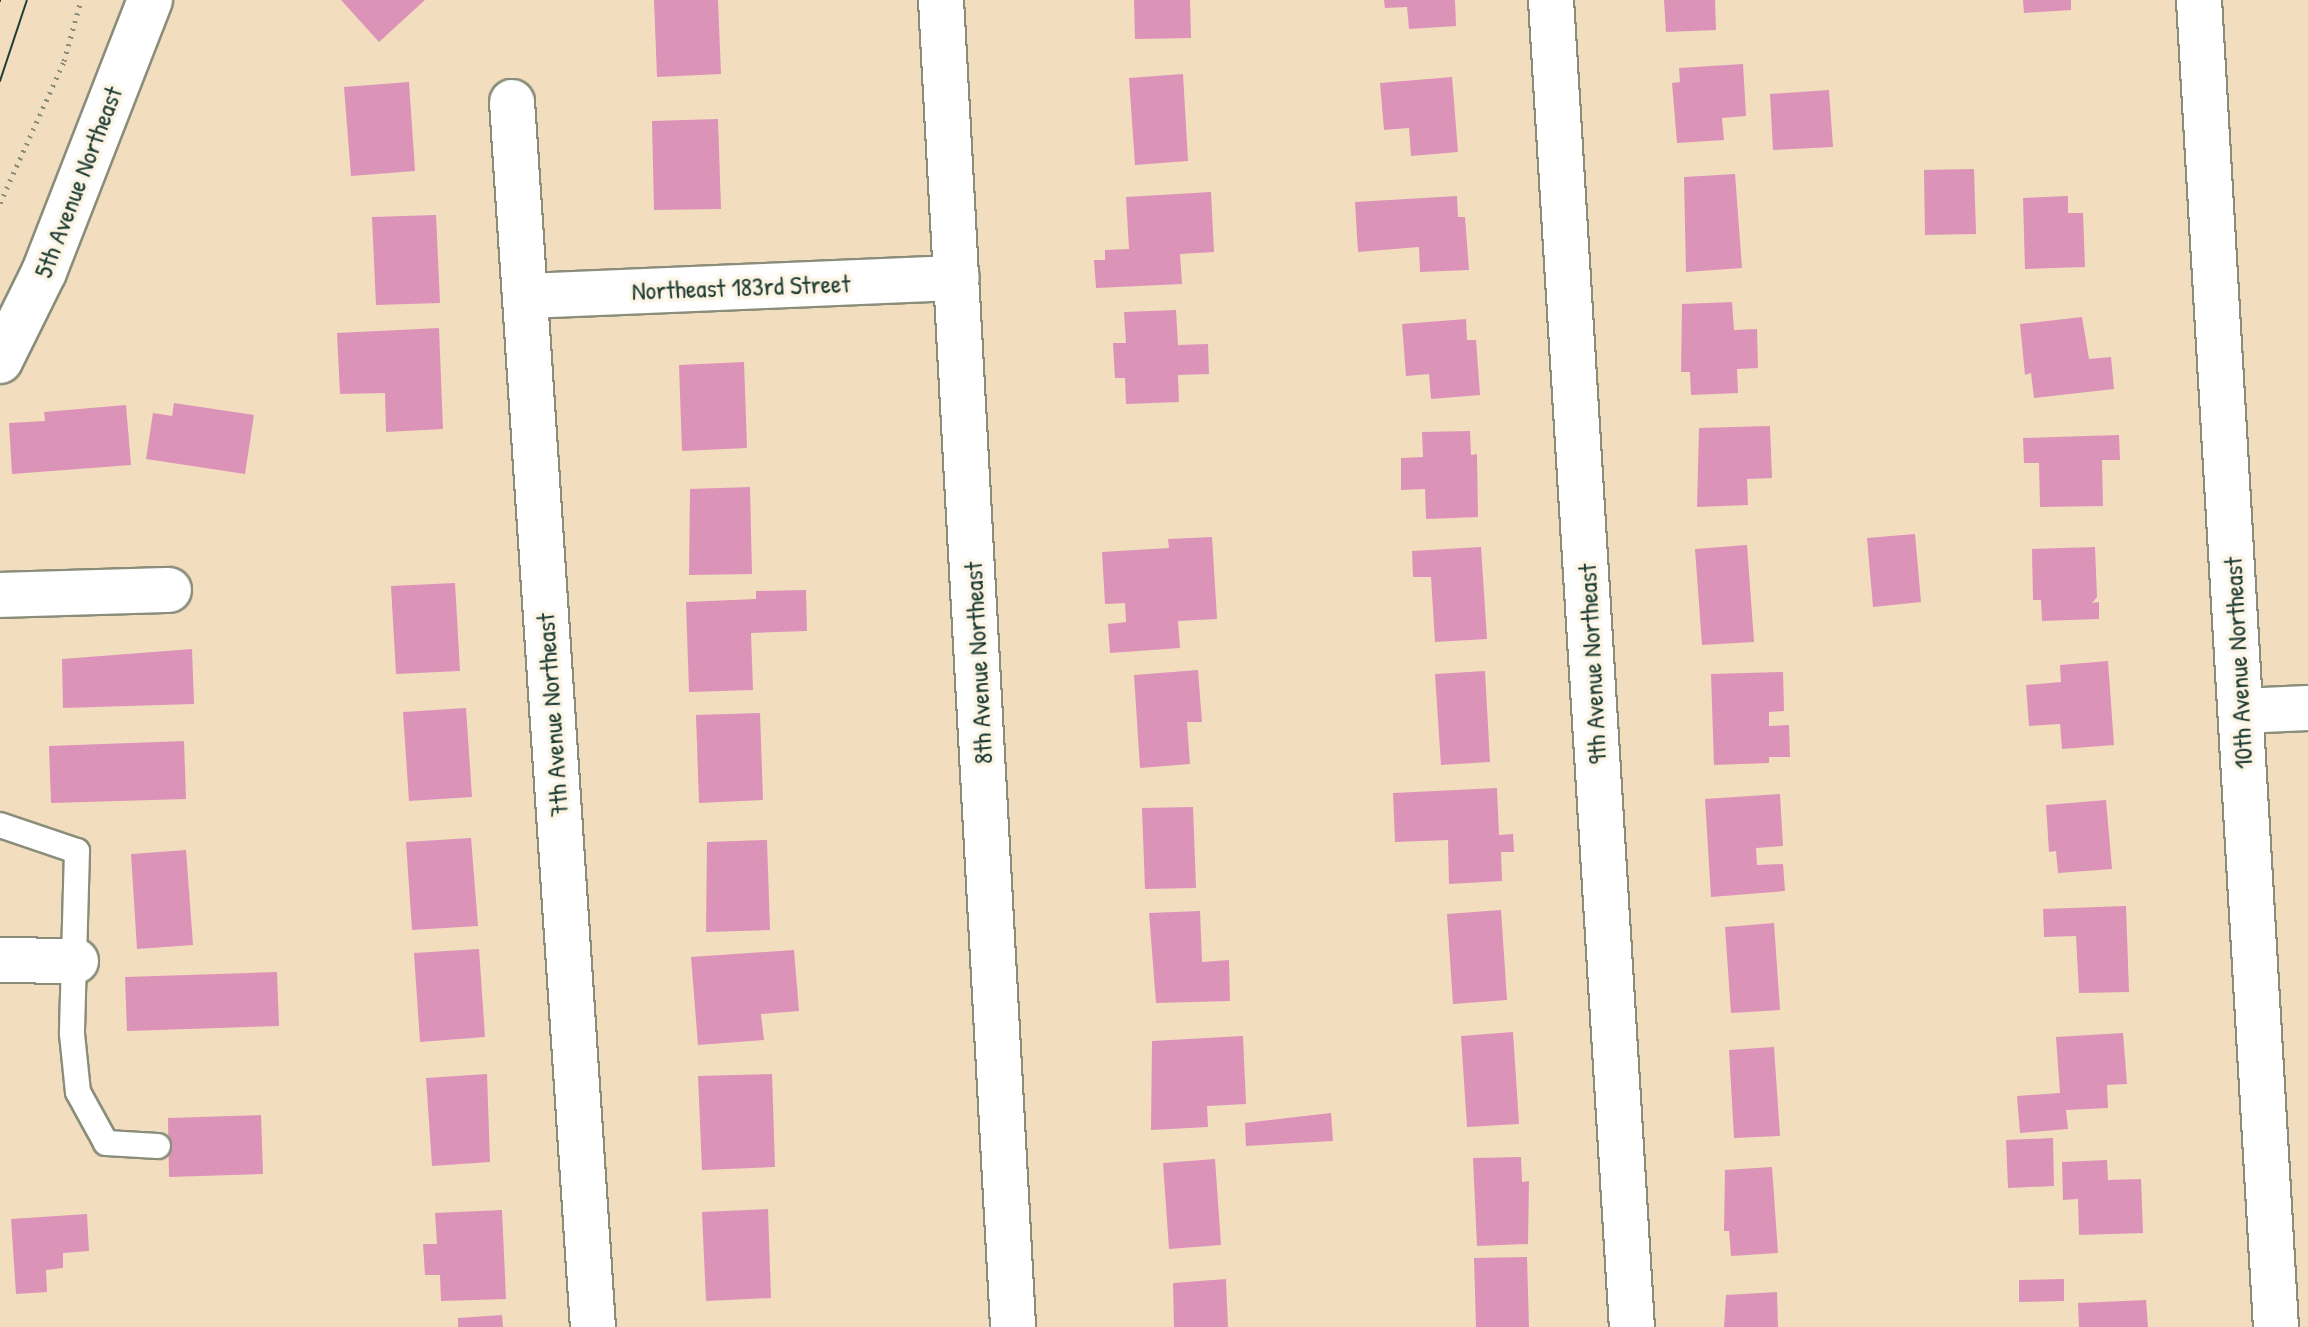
<!DOCTYPE html>
<style>
body{margin:0}
#map{position:relative;width:2308px;height:1327px;overflow:hidden;background:#f3ddbf;font-family:"Patrick Hand",sans-serif}
div>[style]{position:absolute}
.building>*{inset:0;background:#dc93b8}
.path>*{height:5px;margin-top:-2.5px;transform-origin:0;background:repeating-linear-gradient(90deg,#898d7a 0 2px,transparent 0 8px)}
.roads{filter:drop-shadow(2px 0 #898d7a) drop-shadow(-2px 0 #898d7a) drop-shadow(0 2px #898d7a) drop-shadow(0 -2px #898d7a)}
.service>*{height:24px;margin:-12px;padding:0 12px;transform-origin:12px;border-radius:12px;background:#fff}
.minor>*{height:44px;margin:-22px;padding:0 22px;transform-origin:22px;border-radius:22px;background:#fff}
.tertiary>*{height:44px;margin:-22px;padding:0 22px;transform-origin:22px;border-radius:22px;background:#fff}
.tram>*{height:2px;margin:-1px;padding:0 1px;transform-origin:1px;border-radius:1px;background:#1f3d34}
span{translate:-50% -50%;white-space:nowrap;text-align:center;line-height:1.15;-webkit-text-stroke:7px #fcf5e5;paint-order:stroke}
.street-label{font-size:26px;color:#1f3d34}
</style>
<div id="map">
<div class="building">
<i style="clip-path:polygon(341px 0,425px 0,379px 42px)"></i>
<i style="clip-path:polygon(654px 0,718px 0,721px 74px,657px 77px)"></i>
<i style="clip-path:polygon(1134px 0,1190px 0,1191px 38px,1135px 39px)"></i>
<i style="clip-path:polygon(1384px 0,1455px 0,1456px 26px,1409px 29px,1407px 7px,1385px 8px)"></i>
<i style="clip-path:polygon(1664px 0,1715px 0,1716px 30px,1666px 32px)"></i>
<i style="clip-path:polygon(2023px 0,2071px 0,2071px 10px,2024px 13px)"></i>
<i style="clip-path:polygon(1743px 64px,1746px 116px,1722px 118px,1724px 140px,1677px 143px,1672px 83px,1680px 82px,1679px 68px)"></i>
<i style="clip-path:polygon(1183px 74px,1188px 161px,1135px 165px,1129px 78px)"></i>
<i style="clip-path:polygon(1452px 77px,1458px 152px,1411px 156px,1409px 128px,1384px 130px,1380px 83px)"></i>
<i style="clip-path:polygon(409px 82px,415px 171px,351px 176px,344px 87px)"></i>
<i style="clip-path:polygon(1829px 90px,1833px 147px,1773px 150px,1770px 94px)"></i>
<i style="clip-path:polygon(718px 119px,721px 209px,654px 210px,652px 121px)"></i>
<i style="clip-path:polygon(1974px 169px,1976px 234px,1925px 235px,1924px 170px)"></i>
<i style="clip-path:polygon(1735px 174px,1742px 268px,1686px 272px,1684px 177px)"></i>
<i style="clip-path:polygon(1211px 192px,1214px 252px,1180px 254px,1182px 284px,1096px 288px,1094px 260px,1105px 260px,1105px 250px,1129px 249px,1126px 197px)"></i>
<i style="clip-path:polygon(1457px 196px,1458px 217px,1465px 217px,1469px 270px,1420px 272px,1419px 247px,1358px 252px,1355px 202px)"></i>
<i style="clip-path:polygon(2068px 196px,2068px 213px,2083px 213px,2085px 267px,2025px 269px,2023px 198px)"></i>
<i style="clip-path:polygon(436px 215px,440px 303px,376px 305px,372px 217px)"></i>
<i style="clip-path:polygon(1732px 302px,1734px 330px,1757px 329px,1758px 368px,1737px 369px,1738px 393px,1691px 395px,1690px 372px,1681px 372px,1682px 304px)"></i>
<i style="clip-path:polygon(1176px 310px,1178px 345px,1208px 344px,1209px 374px,1178px 375px,1179px 402px,1126px 404px,1125px 378px,1115px 378px,1113px 343px,1126px 343px,1124px 312px)"></i>
<i style="clip-path:polygon(2082px 317px,2089px 359px,2111px 357px,2114px 389px,2034px 398px,2031px 373px,2025px 375px,2020px 324px)"></i>
<i style="clip-path:polygon(1466px 319px,1467px 340px,1476px 340px,1480px 395px,1431px 399px,1429px 374px,1406px 376px,1402px 324px)"></i>
<i style="clip-path:polygon(439px 328px,443px 429px,386px 432px,385px 393px,340px 394px,337px 333px)"></i>
<i style="clip-path:polygon(744px 362px,747px 448px,682px 451px,679px 365px)"></i>
<i style="clip-path:polygon(174px 403px,254px 415px,245px 474px,146px 459px,153px 413px,172px 416px)"></i>
<i style="clip-path:polygon(126px 405px,131px 465px,12px 474px,9px 423px,45px 421px,44px 412px)"></i>
<i style="clip-path:polygon(1770px 426px,1772px 478px,1747px 479px,1748px 505px,1697px 507px,1699px 428px)"></i>
<i style="clip-path:polygon(1470px 431px,1471px 455px,1477px 454px,1478px 517px,1426px 519px,1425px 489px,1401px 490px,1401px 458px,1423px 457px,1422px 432px)"></i>
<i style="clip-path:polygon(2119px 435px,2120px 460px,2102px 460px,2103px 506px,2040px 507px,2039px 463px,2024px 463px,2023px 438px)"></i>
<i style="clip-path:polygon(750px 487px,752px 574px,689px 575px,690px 489px)"></i>
<i style="clip-path:polygon(1915px 534px,1921px 602px,1873px 607px,1867px 538px)"></i>
<i style="clip-path:polygon(1212px 537px,1217px 619px,1178px 621px,1180px 648px,1110px 653px,1108px 624px,1126px 622px,1125px 603px,1105px 604px,1102px 552px,1169px 548px,1168px 539px)"></i>
<i style="clip-path:polygon(1747px 545px,1754px 642px,1702px 645px,1695px 549px)"></i>
<i style="clip-path:polygon(1481px 547px,1487px 639px,1435px 642px,1431px 577px,1413px 577px,1412px 551px)"></i>
<i style="clip-path:polygon(2095px 547px,2097px 597px,2092px 603px,2099px 602px,2099px 619px,2042px 621px,2041px 600px,2033px 600px,2032px 549px)"></i>
<i style="clip-path:polygon(455px 583px,460px 671px,396px 674px,391px 586px)"></i>
<i style="clip-path:polygon(806px 590px,807px 631px,751px 633px,753px 690px,689px 692px,686px 602px,756px 599px,756px 591px)"></i>
<i style="clip-path:polygon(192px 649px,194px 704px,63px 708px,62px 659px)"></i>
<i style="clip-path:polygon(2108px 661px,2114px 745px,2062px 749px,2060px 724px,2029px 726px,2026px 685px,2061px 682px,2060px 665px)"></i>
<i style="clip-path:polygon(1198px 670px,1202px 722px,1187px 722px,1190px 764px,1140px 768px,1134px 675px)"></i>
<i style="clip-path:polygon(1485px 671px,1490px 762px,1441px 765px,1435px 674px)"></i>
<i style="clip-path:polygon(1783px 672px,1784px 711px,1769px 712px,1769px 726px,1789px 725px,1790px 757px,1769px 757px,1769px 763px,1714px 765px,1711px 674px)"></i>
<i style="clip-path:polygon(466px 708px,472px 797px,409px 801px,403px 712px)"></i>
<i style="clip-path:polygon(760px 713px,763px 800px,699px 803px,696px 715px)"></i>
<i style="clip-path:polygon(184px 741px,186px 799px,51px 803px,49px 746px)"></i>
<i style="clip-path:polygon(1497px 788px,1499px 835px,1513px 834px,1514px 852px,1501px 852px,1502px 881px,1449px 884px,1448px 840px,1395px 842px,1393px 793px)"></i>
<i style="clip-path:polygon(1780px 794px,1783px 846px,1756px 848px,1757px 865px,1783px 864px,1785px 891px,1711px 897px,1705px 799px)"></i>
<i style="clip-path:polygon(2106px 800px,2112px 869px,2058px 873px,2056px 851px,2049px 852px,2046px 805px)"></i>
<i style="clip-path:polygon(1193px 807px,1196px 888px,1145px 889px,1142px 808px)"></i>
<i style="clip-path:polygon(471px 838px,478px 926px,412px 930px,406px 842px)"></i>
<i style="clip-path:polygon(767px 840px,770px 930px,706px 932px,707px 842px)"></i>
<i style="clip-path:polygon(186px 850px,193px 945px,137px 949px,131px 854px)"></i>
<i style="clip-path:polygon(2126px 906px,2129px 992px,2079px 993px,2076px 936px,2044px 937px,2043px 909px)"></i>
<i style="clip-path:polygon(1501px 910px,1507px 1000px,1453px 1004px,1447px 914px)"></i>
<i style="clip-path:polygon(1200px 911px,1202px 962px,1229px 960px,1230px 1001px,1156px 1003px,1149px 913px)"></i>
<i style="clip-path:polygon(1774px 923px,1780px 1010px,1731px 1013px,1725px 927px)"></i>
<i style="clip-path:polygon(479px 949px,485px 1037px,420px 1042px,414px 953px)"></i>
<i style="clip-path:polygon(794px 950px,799px 1011px,761px 1014px,764px 1040px,698px 1045px,691px 957px)"></i>
<i style="clip-path:polygon(277px 972px,279px 1026px,127px 1031px,125px 977px)"></i>
<i style="clip-path:polygon(1513px 1032px,1519px 1124px,1467px 1127px,1461px 1036px)"></i>
<i style="clip-path:polygon(2123px 1033px,2127px 1084px,2107px 1085px,2108px 1108px,2066px 1110px,2068px 1129px,2020px 1133px,2017px 1096px,2060px 1093px,2056px 1037px)"></i>
<i style="clip-path:polygon(1243px 1036px,1246px 1104px,1207px 1106px,1208px 1127px,1151px 1130px,1152px 1041px)"></i>
<i style="clip-path:polygon(1774px 1047px,1780px 1136px,1734px 1138px,1729px 1050px)"></i>
<i style="clip-path:polygon(487px 1074px,490px 1162px,432px 1166px,426px 1078px)"></i>
<i style="clip-path:polygon(772px 1074px,775px 1167px,702px 1170px,698px 1076px)"></i>
<i style="clip-path:polygon(1331px 1113px,1333px 1141px,1246px 1146px,1245px 1123px)"></i>
<i style="clip-path:polygon(261px 1115px,263px 1174px,169px 1177px,168px 1118px)"></i>
<i style="clip-path:polygon(2053px 1138px,2054px 1186px,2008px 1188px,2006px 1140px)"></i>
<i style="clip-path:polygon(1521px 1157px,1522px 1182px,1529px 1181px,1528px 1244px,1477px 1246px,1473px 1158px)"></i>
<i style="clip-path:polygon(1215px 1159px,1221px 1245px,1169px 1249px,1163px 1163px)"></i>
<i style="clip-path:polygon(2107px 1160px,2108px 1180px,2141px 1179px,2143px 1233px,2079px 1235px,2078px 1199px,2063px 1200px,2062px 1162px)"></i>
<i style="clip-path:polygon(1772px 1167px,1778px 1253px,1731px 1256px,1729px 1231px,1724px 1231px,1725px 1170px)"></i>
<i style="clip-path:polygon(768px 1209px,771px 1298px,706px 1301px,702px 1212px)"></i>
<i style="clip-path:polygon(502px 1210px,506px 1299px,441px 1301px,440px 1275px,425px 1275px,423px 1244px,437px 1244px,435px 1213px)"></i>
<i style="clip-path:polygon(87px 1214px,89px 1251px,63px 1253px,63px 1268px,46px 1270px,47px 1292px,16px 1294px,11px 1219px)"></i>
<i style="clip-path:polygon(1527px 1257px,1529px 1327px,1476px 1327px,1474px 1258px)"></i>
<i style="clip-path:polygon(1226px 1279px,1228px 1327px,1174px 1327px,1173px 1283px)"></i>
<i style="clip-path:polygon(2064px 1279px,2064px 1301px,2019px 1302px,2019px 1280px)"></i>
<i style="clip-path:polygon(1777px 1292px,1778px 1327px,1724px 1327px,1726px 1295px)"></i>
<i style="clip-path:polygon(2146px 1300px,2148px 1327px,2079px 1327px,2078px 1303px)"></i>
<i style="clip-path:polygon(502px 1315px,503px 1327px,458px 1327px,458px 1318px)"></i>
</div>
<div class="path">
<i style="left:0;top:203px;width:156px;rotate:-65.7deg"></i>
<i style="left:64px;top:61px;width:63px;rotate:-74.4deg"></i>
</div>
<div class="roads">
<div class="service">
<i style="left:0;top:825px;width:81px;rotate:18.7deg"></i>
<i style="left:77px;top:851px;width:183px;rotate:91.6deg"></i>
<i style="left:72px;top:1034px;width:58px;rotate:84.1deg"></i>
<i style="left:78px;top:1092px;width:58px;rotate:61.2deg"></i>
<i style="left:106px;top:1143px;width:52px;rotate:3.3deg"></i>
</div>
<div class="minor">
<i style="left:941px;top:0;width:1329px;rotate:86.89deg"></i>
<i style="left:1551px;top:0;width:1329px;rotate:86.51deg"></i>
<i style="left:512px;top:102px;width:1228px;rotate:86.22deg"></i>
<i style="left:525px;top:296px;width:432px;rotate:-2.4deg"></i>
<i style="left:0;top:595px;width:169px;rotate:-1.7deg"></i>
<i style="left:2241px;top:711px;width:67px;rotate:-2.6deg"></i>
<i style="left:0;top:960px;width:76px;rotate:0.8deg"></i>
</div>
<div class="tertiary">
<i style="left:2199px;top:0;width:1329px;rotate:86.68deg"></i>
<i style="left:0;top:361px;width:99px;rotate:-63.7deg"></i>
<i style="left:44px;top:272px;width:292px;rotate:-68.7deg"></i>
</div>
</div>
<div class="tram">
<i style="left:0;top:1px;width:1px;rotate:-90deg"></i>
<i style="left:0;top:81px;width:85px;rotate:-71.6deg"></i>
</div>
<div class="street-label">
<span style="left:78px;top:182px;rotate:-69deg">5th Avenue Northeast</span>
<span style="left:741px;top:287px;rotate:-2deg">Northeast 183rd Street</span>
<span style="left:978px;top:663px;rotate:-93deg">8th Avenue Northeast</span>
<span style="left:2238px;top:663px;rotate:-93deg">10th Avenue Northeast</span>
<span style="left:1592px;top:664px;rotate:-93deg">9th Avenue Northeast</span>
<span style="left:552px;top:715px;rotate:-94deg">7th Avenue Northeast</span>
</div>
</div>
